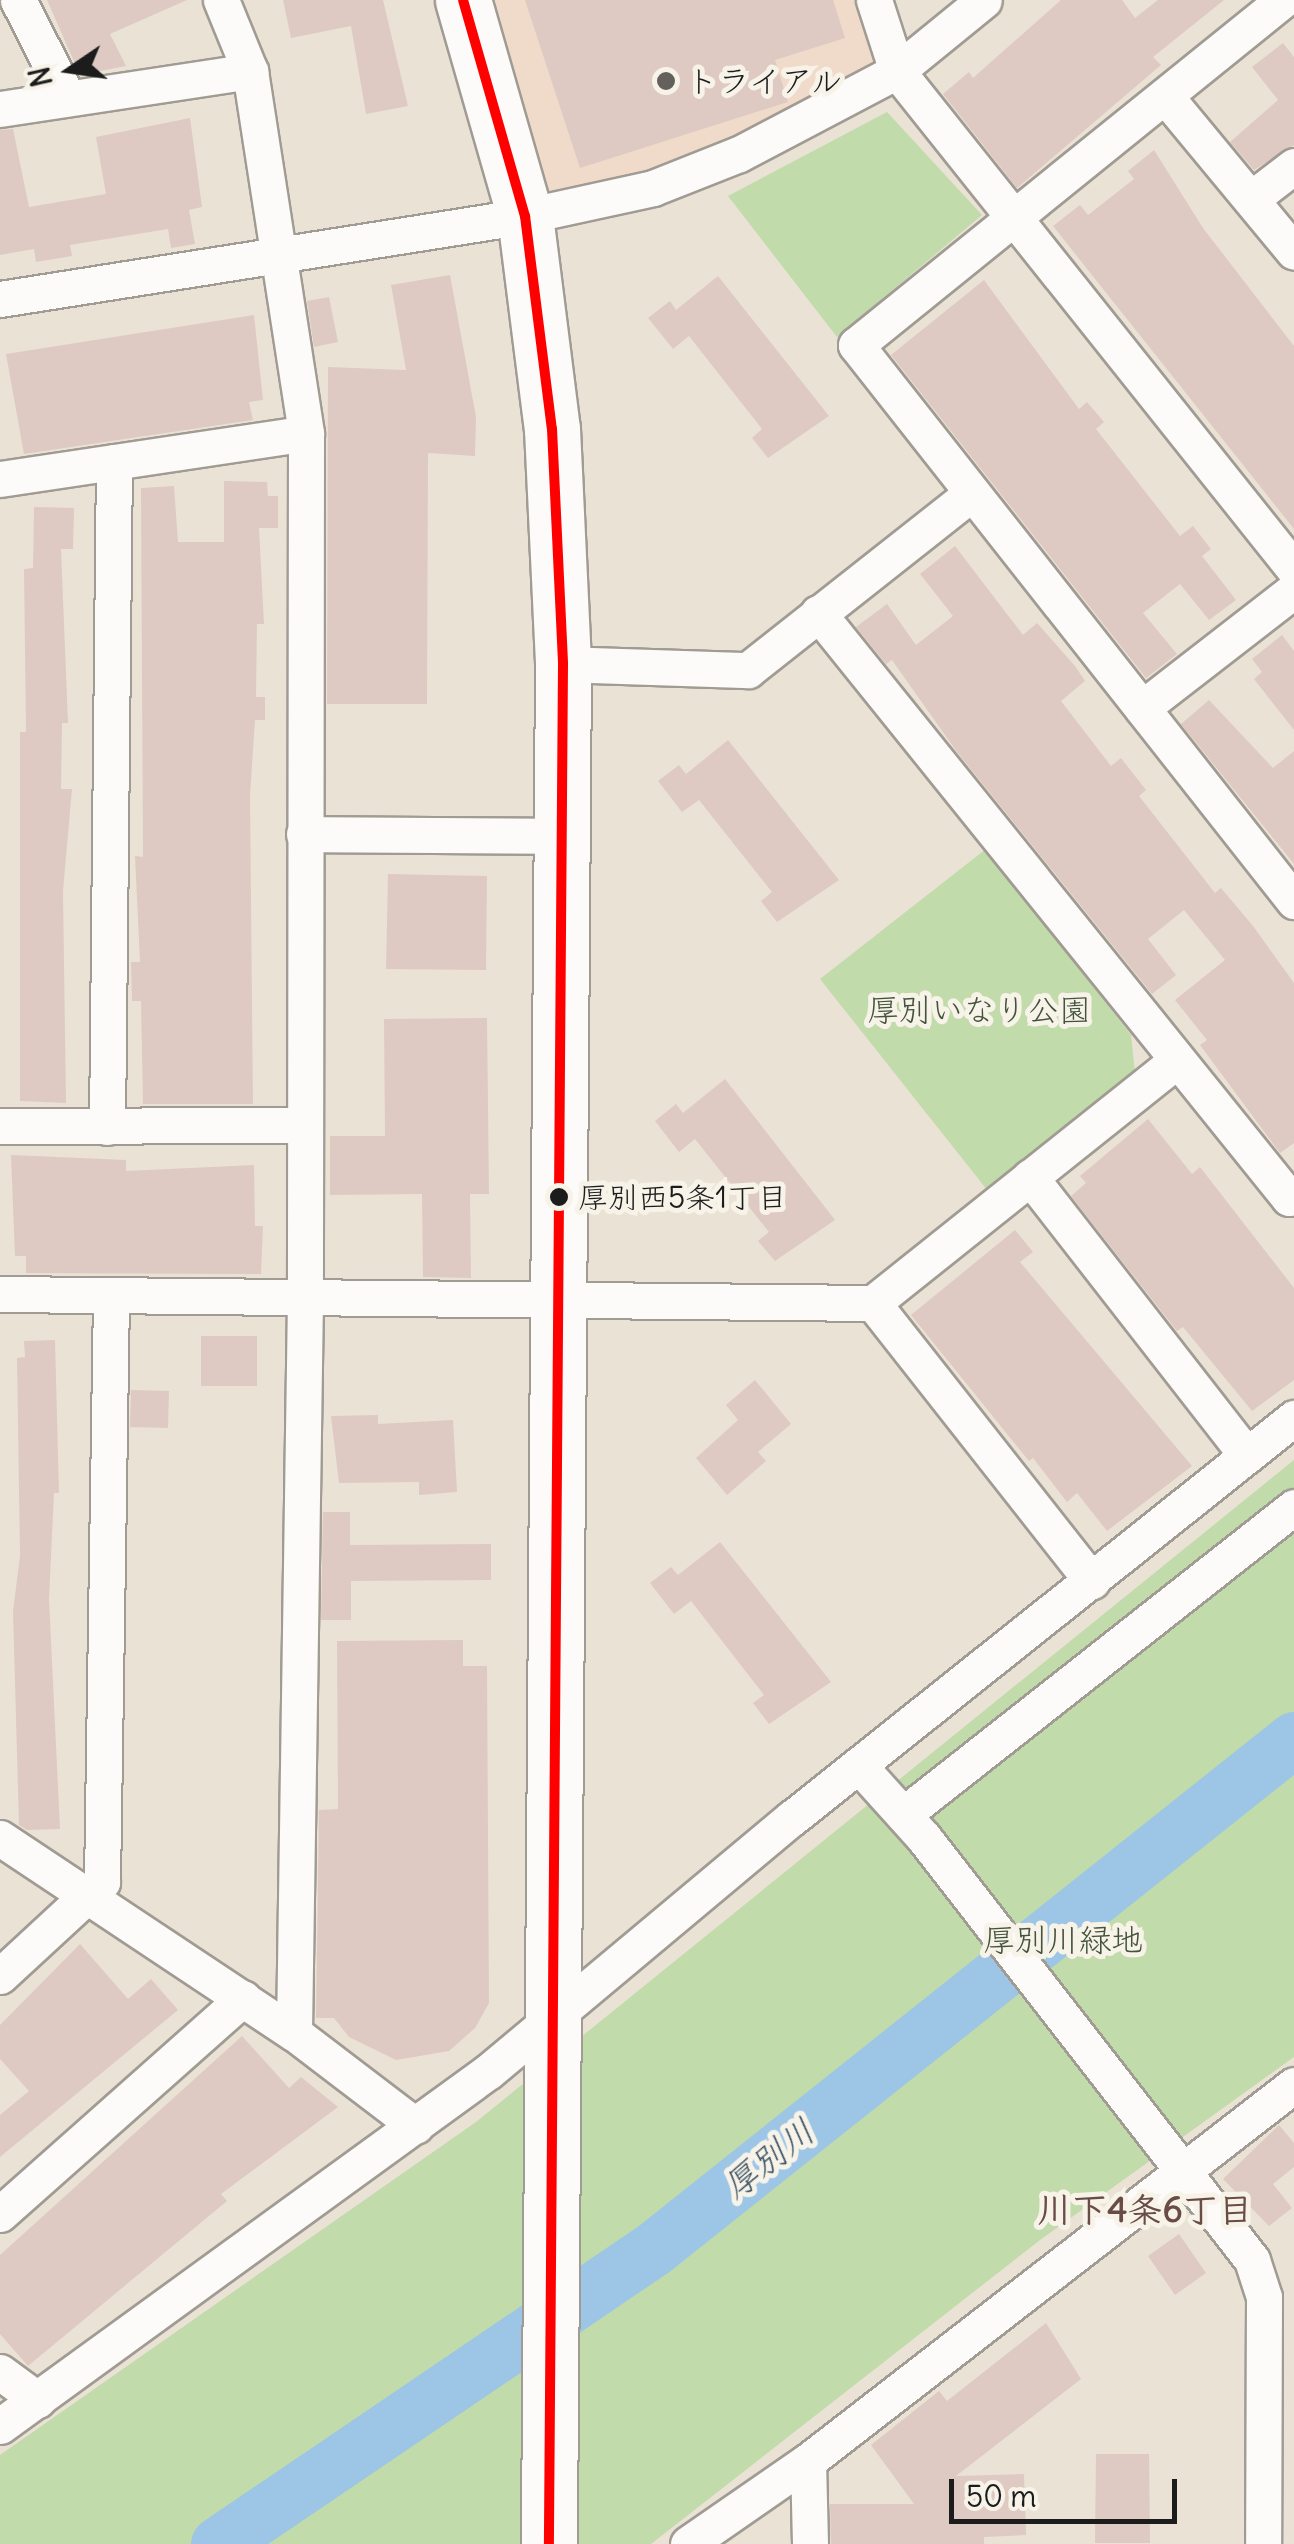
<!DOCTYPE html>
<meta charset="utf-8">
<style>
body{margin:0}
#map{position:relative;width:1294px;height:2544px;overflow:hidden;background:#eae2d4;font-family:Delius,"Klee One",sans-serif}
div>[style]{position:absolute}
.built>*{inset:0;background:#f0dac9}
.green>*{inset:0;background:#c1dbaa}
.river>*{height:55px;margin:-27.5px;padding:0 27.5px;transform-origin:27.5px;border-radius:27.5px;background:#9cc5e6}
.building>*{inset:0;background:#decac2}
.roads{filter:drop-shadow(2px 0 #a09b93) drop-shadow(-2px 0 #a09b93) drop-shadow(0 2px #a09b93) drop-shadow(0 -2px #a09b93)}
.minor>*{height:35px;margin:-17.5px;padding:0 17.5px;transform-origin:17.5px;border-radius:17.5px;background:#fcfbf9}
.primary>*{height:55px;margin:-27.5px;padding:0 27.5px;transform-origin:27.5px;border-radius:27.5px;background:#fcfbf9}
.bus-1>*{height:10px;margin:-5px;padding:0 5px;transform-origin:5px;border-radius:5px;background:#f00}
.dots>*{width:28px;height:28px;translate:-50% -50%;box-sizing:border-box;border:5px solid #f7f3e8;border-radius:50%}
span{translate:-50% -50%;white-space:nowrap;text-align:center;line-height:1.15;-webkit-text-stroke:10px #f7f3e8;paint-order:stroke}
.bus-label{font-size:30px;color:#1c1c1c}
.left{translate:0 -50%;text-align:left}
.poi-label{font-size:32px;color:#1c1c1c}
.park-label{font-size:32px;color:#44543c}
.water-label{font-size:35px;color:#3d5365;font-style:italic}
.neighbourhood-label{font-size:35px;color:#6a4c47;font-weight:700}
.north{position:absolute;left:20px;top:20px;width:100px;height:100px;-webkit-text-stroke:8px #f7f3e8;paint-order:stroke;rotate:257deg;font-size:28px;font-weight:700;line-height:40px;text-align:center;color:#1c1c1c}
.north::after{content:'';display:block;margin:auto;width:35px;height:45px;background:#1c1c1c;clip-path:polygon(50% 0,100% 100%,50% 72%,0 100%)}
.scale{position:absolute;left:949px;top:2479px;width:228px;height:45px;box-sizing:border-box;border:5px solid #1c1c1c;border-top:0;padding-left:12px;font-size:30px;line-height:35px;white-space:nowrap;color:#1c1c1c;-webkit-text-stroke:8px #f7f3e8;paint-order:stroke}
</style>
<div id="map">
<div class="built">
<i style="clip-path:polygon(464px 0,874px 0,897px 71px,739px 154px,525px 216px)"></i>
</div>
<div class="green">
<i style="clip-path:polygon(887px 112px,982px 215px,837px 337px,728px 196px)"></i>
<i style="clip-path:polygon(986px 849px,1131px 1035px,1135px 1073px,988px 1191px,820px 979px)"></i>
<i style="clip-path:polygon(1294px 1460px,1294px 2057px,1040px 2240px,651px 2544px,0 2544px,0 2455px,476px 2122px)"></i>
</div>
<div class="river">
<i style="left:218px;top:2544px;width:526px;rotate:-34.14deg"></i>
<i style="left:653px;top:2249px;width:819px;rotate:-38.51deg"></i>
</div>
<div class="building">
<i style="clip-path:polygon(47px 0,187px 0,110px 34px,126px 66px,80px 75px)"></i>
<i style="clip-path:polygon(283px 0,383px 0,408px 106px,366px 114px,351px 26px,291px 38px)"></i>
<i style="clip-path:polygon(525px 0,833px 0,845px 38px,775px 60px,788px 102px,580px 168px)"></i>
<i style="clip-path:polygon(1061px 0,1122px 0,1135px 18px,1158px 0,1224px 0,1153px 57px,1161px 65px,1017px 188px,943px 94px,969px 72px,973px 78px)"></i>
<i style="clip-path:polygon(1283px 43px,1294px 57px,1294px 145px,1254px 170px,1230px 142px,1278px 100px,1252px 67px)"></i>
<i style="clip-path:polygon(190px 118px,202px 207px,189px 210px,195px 244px,171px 248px,168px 229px,70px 245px,72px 256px,36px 262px,34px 249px,0 255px,0 130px,13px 129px,29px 207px,106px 194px,96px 137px)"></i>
<i style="clip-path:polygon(1154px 150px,1203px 228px,1294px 346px,1294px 529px,1053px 226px,1080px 205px,1088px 215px,1134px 179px,1128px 171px)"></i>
<i style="clip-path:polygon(450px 275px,476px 417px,475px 456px,428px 453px,427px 704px,327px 704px,328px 367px,406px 370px,391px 285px)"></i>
<i style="clip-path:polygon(718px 276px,829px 416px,768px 458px,752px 438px,762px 429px,689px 336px,673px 349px,648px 318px,670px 301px,676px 310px)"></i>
<i style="clip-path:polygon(984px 280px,1079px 409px,1087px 402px,1104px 422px,1096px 429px,1180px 536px,1193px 526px,1211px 549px,1202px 556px,1236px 600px,1209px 620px,1180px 584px,1143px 613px,1177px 654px,1146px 678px,891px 355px)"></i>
<i style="clip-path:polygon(329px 297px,338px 342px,314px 347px,307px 301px)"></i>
<i style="clip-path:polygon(254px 315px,263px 400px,249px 402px,253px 420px,24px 454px,6px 354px)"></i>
<i style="clip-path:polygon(224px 481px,267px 482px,268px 496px,278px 496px,278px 528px,259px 528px,264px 624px,257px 624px,256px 697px,265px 697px,265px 720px,255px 720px,250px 795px,253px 1104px,143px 1104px,141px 1001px,132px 1001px,131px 962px,140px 962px,135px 856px,143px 857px,141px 488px,174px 486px,178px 542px,224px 542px)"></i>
<i style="clip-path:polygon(34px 507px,74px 508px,73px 549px,61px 549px,68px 723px,62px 723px,61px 789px,72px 789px,63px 891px,66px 1103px,20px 1101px,20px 732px,26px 732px,24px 569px,33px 568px)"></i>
<i style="clip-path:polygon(955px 546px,1023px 635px,1037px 623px,1075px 666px,1085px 681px,1061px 701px,1111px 766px,1121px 758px,1146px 790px,1139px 796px,1215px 893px,1221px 888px,1253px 926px,1294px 983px,1294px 1143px,1280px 1153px,1200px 1045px,1207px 1040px,1175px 1000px,1225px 960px,1184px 910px,1148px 939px,1176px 975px,1152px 994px,957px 752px,892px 660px,886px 664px,856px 627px,887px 604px,916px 645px,953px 616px,920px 574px)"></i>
<i style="clip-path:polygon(1282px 635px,1294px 651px,1294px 730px,1254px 679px,1262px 672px,1252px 659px)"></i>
<i style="clip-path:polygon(1209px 700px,1273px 768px,1294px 751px,1294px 864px,1181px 724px)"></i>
<i style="clip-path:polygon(728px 740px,839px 880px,777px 922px,761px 901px,772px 892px,699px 800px,682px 812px,658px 781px,679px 765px,686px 774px)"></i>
<i style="clip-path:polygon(388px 874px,487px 876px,486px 970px,386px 969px)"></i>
<i style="clip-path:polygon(487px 1018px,489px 1194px,470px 1194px,471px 1278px,423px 1277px,422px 1194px,330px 1195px,330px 1136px,385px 1136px,384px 1019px)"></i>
<i style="clip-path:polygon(725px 1079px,835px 1220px,775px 1261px,758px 1241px,769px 1232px,695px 1139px,679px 1152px,655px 1121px,676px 1104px,683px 1113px)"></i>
<i style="clip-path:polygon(1148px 1119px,1192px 1174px,1200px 1167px,1294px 1288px,1294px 1380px,1252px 1411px,1183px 1327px,1177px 1331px,1071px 1196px,1086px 1183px,1080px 1176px)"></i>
<i style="clip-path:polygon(11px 1155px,126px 1160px,126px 1171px,254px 1165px,255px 1226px,263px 1226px,261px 1274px,26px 1273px,26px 1256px,15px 1256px)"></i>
<i style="clip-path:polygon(1015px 1230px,1033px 1252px,1020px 1262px,1192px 1466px,1107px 1531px,1077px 1493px,1067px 1502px,1033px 1458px,1029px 1461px,911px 1315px)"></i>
<i style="clip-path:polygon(201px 1336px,257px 1336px,257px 1386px,201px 1386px)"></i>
<i style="clip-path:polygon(55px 1340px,59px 1493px,54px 1493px,49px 1599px,60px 1829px,27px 1830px,19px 1825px,13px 1611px,20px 1556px,17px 1358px,25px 1357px,24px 1341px)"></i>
<i style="clip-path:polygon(755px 1380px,791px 1424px,758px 1452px,766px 1461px,727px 1495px,696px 1458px,738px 1420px,726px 1405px)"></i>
<i style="clip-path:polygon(131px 1390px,169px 1391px,168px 1428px,130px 1427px)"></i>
<i style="clip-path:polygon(378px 1415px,378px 1424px,453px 1420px,457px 1492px,419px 1495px,419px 1482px,339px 1483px,331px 1416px)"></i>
<i style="clip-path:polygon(323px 1512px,350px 1512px,350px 1545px,491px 1544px,491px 1580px,351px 1581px,351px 1620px,321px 1620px)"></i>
<i style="clip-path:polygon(720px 1542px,831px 1682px,769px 1724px,753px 1703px,764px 1695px,691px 1601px,674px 1614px,650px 1583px,671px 1567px,678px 1575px)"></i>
<i style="clip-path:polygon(463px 1640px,463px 1666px,487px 1666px,489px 2003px,475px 2028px,449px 2051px,396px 2060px,349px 2037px,334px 2018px,316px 2018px,319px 1810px,338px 1809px,337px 1641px)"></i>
<i style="clip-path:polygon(80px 1944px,128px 1999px,151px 1979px,178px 2010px,0 2157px,0 2115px,29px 2091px,0 2059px,0 2025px)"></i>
<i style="clip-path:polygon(242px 2036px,289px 2088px,301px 2077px,338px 2107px,221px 2194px,227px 2201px,28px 2366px,0 2334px,0 2255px)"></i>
<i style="clip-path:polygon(1279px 2125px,1294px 2143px,1294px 2167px,1273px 2184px,1292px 2208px,1269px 2226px,1223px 2179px)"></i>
<i style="clip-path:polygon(1179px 2234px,1206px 2273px,1175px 2295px,1148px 2256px)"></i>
<i style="clip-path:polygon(1046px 2323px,1081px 2379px,956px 2476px,1024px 2474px,1026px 2535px,984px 2537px,984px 2544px,831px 2544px,830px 2504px,914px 2504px,871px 2445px,939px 2391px,947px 2401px)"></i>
<i style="clip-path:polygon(1096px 2454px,1149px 2454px,1150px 2543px,1095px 2543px)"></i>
</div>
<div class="roads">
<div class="minor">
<i style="left:18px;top:0;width:110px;rotate:63deg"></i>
<i style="left:221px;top:0;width:77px;rotate:67.8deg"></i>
<i style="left:250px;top:71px;width:366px;rotate:81.2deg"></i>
<i style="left:306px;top:433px;width:866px;rotate:90.07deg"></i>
<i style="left:305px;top:1299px;width:734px;rotate:90.86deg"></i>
<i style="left:874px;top:0;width:75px;rotate:72.1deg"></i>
<i style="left:897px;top:71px;width:637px;rotate:51.44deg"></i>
<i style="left:1283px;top:0;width:549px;rotate:141.06deg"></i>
<i style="left:856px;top:345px;width:708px;rotate:51.77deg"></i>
<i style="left:1165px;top:96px;width:202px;rotate:50.4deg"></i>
<i style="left:0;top:109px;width:253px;rotate:-8.6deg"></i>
<i style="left:1251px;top:199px;width:54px;rotate:-37.5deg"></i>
<i style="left:0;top:299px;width:532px;rotate:-8.98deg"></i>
<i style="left:525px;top:216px;width:131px;rotate:-12.3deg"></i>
<i style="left:653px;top:188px;width:92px;rotate:-21.6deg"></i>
<i style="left:739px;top:154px;width:178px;rotate:-27.7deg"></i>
<i style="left:897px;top:71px;width:112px;rotate:-39.2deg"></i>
<i style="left:0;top:479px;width:309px;rotate:-8.5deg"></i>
<i style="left:818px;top:613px;width:751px;rotate:51.16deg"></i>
<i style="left:1289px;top:1198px;width:6px;rotate:-31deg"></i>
<i style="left:563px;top:664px;width:185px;rotate:1.9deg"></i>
<i style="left:748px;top:670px;width:284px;rotate:-38.3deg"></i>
<i style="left:1142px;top:708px;width:192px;rotate:-37.8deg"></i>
<i style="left:304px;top:834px;width:259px;rotate:0.4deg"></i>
<i style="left:0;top:1126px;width:303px;rotate:-0.2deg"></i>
<i style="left:107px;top:1127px;width:665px;rotate:-89.4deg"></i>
<i style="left:1030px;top:1177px;width:353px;rotate:52.1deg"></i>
<i style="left:0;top:1294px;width:873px;rotate:0.59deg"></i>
<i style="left:873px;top:1303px;width:389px;rotate:-38.6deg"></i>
<i style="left:873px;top:1303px;width:354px;rotate:51.8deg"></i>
<i style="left:861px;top:1768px;width:94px;rotate:48deg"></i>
<i style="left:924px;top:1838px;width:534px;rotate:52.14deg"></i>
<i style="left:1252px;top:2260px;width:39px;rotate:72deg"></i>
<i style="left:1264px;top:2297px;width:247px;rotate:90.2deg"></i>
<i style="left:904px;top:1814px;width:496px;rotate:-38.2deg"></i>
<i style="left:0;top:1838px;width:353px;rotate:33.6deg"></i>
<i style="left:294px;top:2033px;width:153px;rotate:37.3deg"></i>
<i style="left:0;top:1976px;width:139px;rotate:-42.7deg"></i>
<i style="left:102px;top:1882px;width:586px;rotate:-89.12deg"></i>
<i style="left:0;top:2214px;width:325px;rotate:-41.6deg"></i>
<i style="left:0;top:2372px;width:47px;rotate:36.4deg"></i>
<i style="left:0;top:2426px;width:604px;rotate:-35.98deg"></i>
<i style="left:489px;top:2071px;width:395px;rotate:-39.9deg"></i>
<i style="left:792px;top:1818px;width:642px;rotate:-38.55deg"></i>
<i style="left:808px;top:2461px;width:83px;rotate:88.6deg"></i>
<i style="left:688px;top:2544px;width:146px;rotate:-34.7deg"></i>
<i style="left:808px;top:2461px;width:614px;rotate:-37.73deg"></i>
</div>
<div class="primary">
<i style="left:463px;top:0;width:225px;rotate:74deg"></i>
<i style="left:525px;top:216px;width:215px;rotate:82.8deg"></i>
<i style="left:552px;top:429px;width:235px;rotate:87.3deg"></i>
<i style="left:563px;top:664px;width:1880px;rotate:90.43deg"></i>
</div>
</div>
<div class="bus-1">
<i style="left:463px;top:0;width:225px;rotate:74deg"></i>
<i style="left:525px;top:216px;width:215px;rotate:82.8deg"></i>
<i style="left:552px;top:429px;width:235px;rotate:87.3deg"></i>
<i style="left:563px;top:664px;width:1880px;rotate:90.43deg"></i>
</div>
<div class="dots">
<i style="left:666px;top:81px;background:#64615c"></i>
<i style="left:559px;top:1197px;background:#1c1c1c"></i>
</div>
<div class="bus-label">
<span class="left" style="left:578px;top:1197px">厚別西5条1丁目</span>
</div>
<div class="poi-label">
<span class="left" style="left:686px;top:81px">トライアル</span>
</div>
<div class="park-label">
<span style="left:979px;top:1010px">厚別いなり公園</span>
<span style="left:1063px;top:1940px">厚別川緑地</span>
</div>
<div class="water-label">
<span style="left:768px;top:2158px;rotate:-38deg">厚別川</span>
</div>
<div class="neighbourhood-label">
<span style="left:1145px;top:2209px">川下4条6丁目</span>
</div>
<div class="north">N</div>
<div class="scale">50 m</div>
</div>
